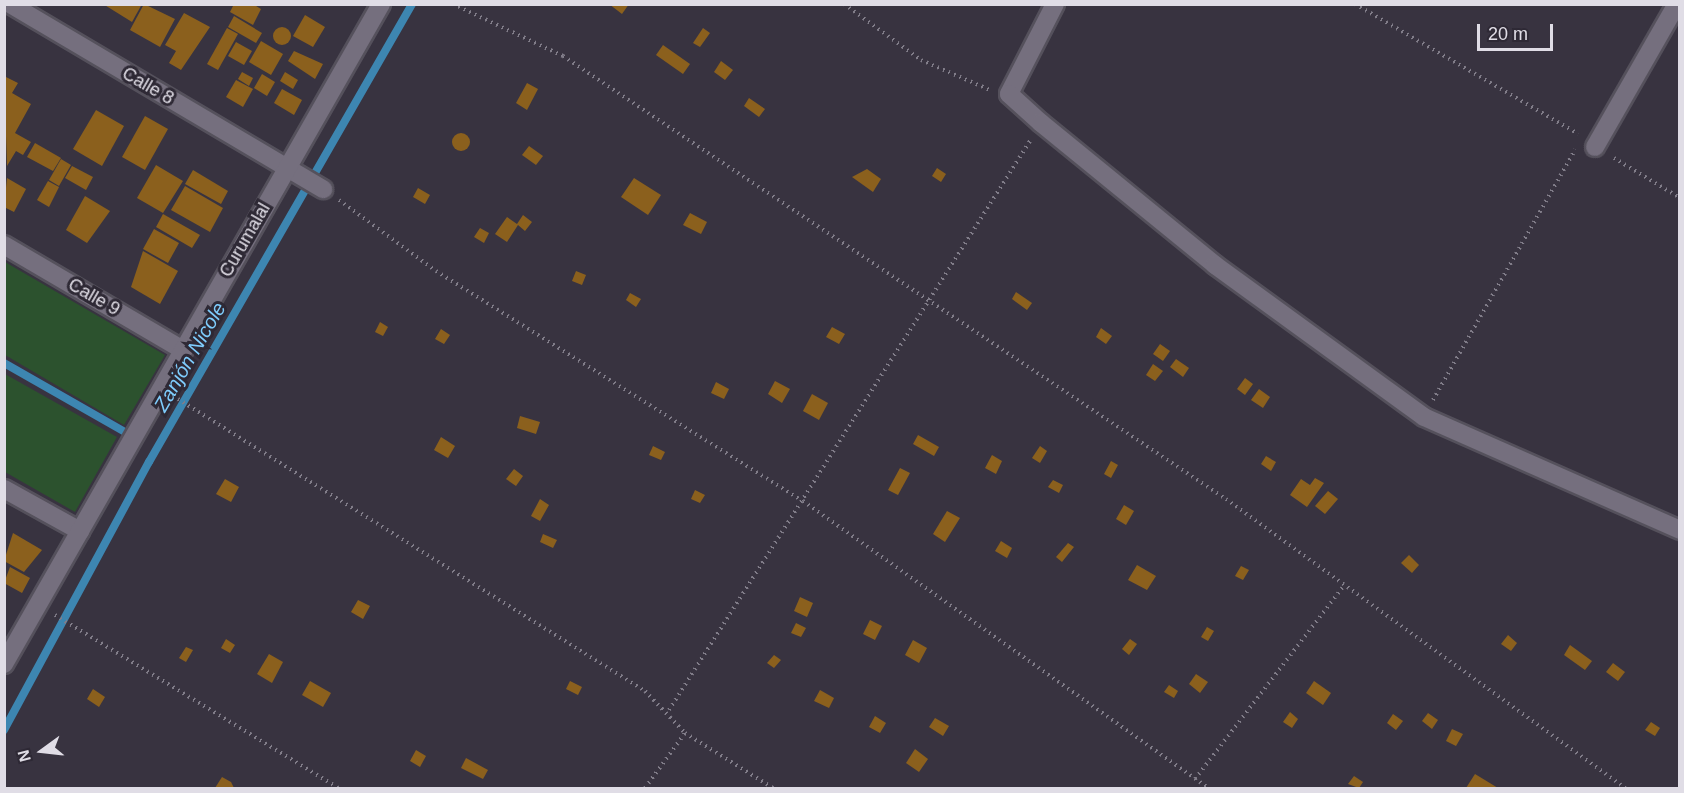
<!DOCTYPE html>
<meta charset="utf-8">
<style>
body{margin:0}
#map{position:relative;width:1684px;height:793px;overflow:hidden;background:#383340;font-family:Arial,sans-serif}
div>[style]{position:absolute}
.green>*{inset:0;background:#2c522e}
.stream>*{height:8px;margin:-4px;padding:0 4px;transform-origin:4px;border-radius:4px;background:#3d86b1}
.building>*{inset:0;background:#8b601d}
.round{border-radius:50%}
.path>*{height:4px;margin-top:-2px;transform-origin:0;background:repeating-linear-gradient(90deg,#817d89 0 1.5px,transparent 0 6px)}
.roads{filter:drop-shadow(2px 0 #55515c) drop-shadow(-2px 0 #55515c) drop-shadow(0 2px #55515c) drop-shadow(0 -2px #55515c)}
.minor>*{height:18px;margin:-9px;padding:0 9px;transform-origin:9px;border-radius:9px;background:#756f7e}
span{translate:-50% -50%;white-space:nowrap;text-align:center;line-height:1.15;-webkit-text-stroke:6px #2e2935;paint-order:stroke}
.street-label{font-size:18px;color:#e0dde6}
.water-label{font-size:20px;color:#7fccfc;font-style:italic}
.frame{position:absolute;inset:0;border:6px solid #e0dde6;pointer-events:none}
.north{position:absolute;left:12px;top:721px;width:60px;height:60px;-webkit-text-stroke:4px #2e2935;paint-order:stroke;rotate:255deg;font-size:16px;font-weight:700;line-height:24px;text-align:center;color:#e0dde6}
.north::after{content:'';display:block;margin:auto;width:21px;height:27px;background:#e0dde6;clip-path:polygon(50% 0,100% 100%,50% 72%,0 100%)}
.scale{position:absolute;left:1477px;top:24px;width:76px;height:27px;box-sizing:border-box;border:3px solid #e0dde6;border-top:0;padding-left:8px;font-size:18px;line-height:21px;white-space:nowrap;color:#e0dde6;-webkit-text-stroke:4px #2e2935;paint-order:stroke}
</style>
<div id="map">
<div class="green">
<i style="clip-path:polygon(5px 262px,165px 355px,124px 425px,5px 355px)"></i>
<i style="clip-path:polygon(5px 374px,117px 437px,75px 512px,5px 472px)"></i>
</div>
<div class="stream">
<i style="left:4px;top:363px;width:139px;rotate:29.7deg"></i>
<i style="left:4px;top:730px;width:305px;rotate:-61.6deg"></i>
<i style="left:149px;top:462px;width:528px;rotate:-60.13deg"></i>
</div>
<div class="building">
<i style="clip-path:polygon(103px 4px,142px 4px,132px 22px)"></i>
<i style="clip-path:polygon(144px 4px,175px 19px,160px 47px,130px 30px)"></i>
<i style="clip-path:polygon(234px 4px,253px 4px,261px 9px,253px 25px,230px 12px)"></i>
<i style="clip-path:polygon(609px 4px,629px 4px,622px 14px)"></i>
<i style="clip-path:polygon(184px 13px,210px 27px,181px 70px,169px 63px,176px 51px,165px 45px)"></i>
<i style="clip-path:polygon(305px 15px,325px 27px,313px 47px,293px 36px)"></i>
<i style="clip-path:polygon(234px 16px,262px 33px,256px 43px,228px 27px)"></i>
<i class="round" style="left:273px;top:27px;width:18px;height:18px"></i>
<i style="clip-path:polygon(227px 28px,238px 34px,218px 70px,207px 64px)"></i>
<i style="clip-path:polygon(703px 28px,710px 33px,700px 47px,693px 43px)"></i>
<i style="clip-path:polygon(261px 41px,283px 54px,271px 75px,249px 62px)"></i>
<i style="clip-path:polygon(236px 42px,252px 51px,244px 65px,228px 56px)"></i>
<i style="clip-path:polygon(663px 45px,690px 64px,683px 74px,656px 55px)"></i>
<i style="clip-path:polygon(294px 51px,323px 64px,315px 79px,288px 61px)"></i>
<i style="clip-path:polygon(721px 61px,733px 70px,725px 80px,714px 72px)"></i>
<i style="clip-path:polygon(242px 72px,253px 78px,249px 86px,238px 79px)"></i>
<i style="clip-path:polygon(285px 72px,298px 80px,293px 89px,280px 81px)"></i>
<i style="clip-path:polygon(262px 74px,275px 82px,267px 96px,254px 88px)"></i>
<i style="clip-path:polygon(4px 76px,18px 83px,12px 93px,31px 104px,15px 133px,31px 142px,23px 155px,16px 151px,7px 166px)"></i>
<i style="clip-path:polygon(236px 80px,253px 89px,243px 107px,226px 97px)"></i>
<i style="clip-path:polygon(527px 83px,538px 89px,527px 110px,516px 103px)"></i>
<i style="clip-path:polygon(282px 89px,302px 100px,294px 115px,274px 103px)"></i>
<i style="clip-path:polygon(749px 98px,765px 109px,759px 117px,744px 106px)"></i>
<i style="clip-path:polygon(96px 110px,124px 126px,102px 166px,73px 149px)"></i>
<i style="clip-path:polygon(145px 116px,168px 129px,145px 170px,122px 157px)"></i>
<i class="round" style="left:452px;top:133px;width:18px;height:18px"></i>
<i style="clip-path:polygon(35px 143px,61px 158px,53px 171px,27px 157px)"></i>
<i style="clip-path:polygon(529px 146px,543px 156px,536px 165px,522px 155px)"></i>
<i style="clip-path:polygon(61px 159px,71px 165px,59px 186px,49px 180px)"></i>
<i style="clip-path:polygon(156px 165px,183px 181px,163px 213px,137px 198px)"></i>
<i style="clip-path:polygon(72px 166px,93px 177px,86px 190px,65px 178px)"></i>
<i style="clip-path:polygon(937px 168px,946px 174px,941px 182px,932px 176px)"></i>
<i style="clip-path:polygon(867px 169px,881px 179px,873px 192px,852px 177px)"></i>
<i style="clip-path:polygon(193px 170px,228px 191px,221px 204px,185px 184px)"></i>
<i style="clip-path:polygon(7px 178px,26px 189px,14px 212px,4px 207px)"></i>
<i style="clip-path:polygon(634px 178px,661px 195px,648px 215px,621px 197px)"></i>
<i style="clip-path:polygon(48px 181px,59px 187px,49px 207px,37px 200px)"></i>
<i style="clip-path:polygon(185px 186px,223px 208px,210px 232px,171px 210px)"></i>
<i style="clip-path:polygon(418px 188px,430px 195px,425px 204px,413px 197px)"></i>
<i style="clip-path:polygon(85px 196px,110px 211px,87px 243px,66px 230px)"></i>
<i style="clip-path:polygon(690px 213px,707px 222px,701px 234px,683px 225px)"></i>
<i style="clip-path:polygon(163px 214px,200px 235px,192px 248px,156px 227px)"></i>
<i style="clip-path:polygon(523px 215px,532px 222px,525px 231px,518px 225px,507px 242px,495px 234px,507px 217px,517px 224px)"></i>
<i style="clip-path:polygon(480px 228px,489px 233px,484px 243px,474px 237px)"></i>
<i style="clip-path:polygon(154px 229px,179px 243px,168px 263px,143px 249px)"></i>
<i style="clip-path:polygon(143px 251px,178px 271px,160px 304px,131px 287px)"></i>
<i style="clip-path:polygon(576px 271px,586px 275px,582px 285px,572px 281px)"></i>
<i style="clip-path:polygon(1016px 292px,1032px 303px,1027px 310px,1012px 299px)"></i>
<i style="clip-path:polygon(630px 293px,641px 299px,636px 307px,626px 300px)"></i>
<i style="clip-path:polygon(380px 322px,388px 327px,383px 336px,375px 332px)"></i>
<i style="clip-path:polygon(832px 327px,845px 334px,839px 344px,826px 337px)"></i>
<i style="clip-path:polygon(1101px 328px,1112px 336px,1106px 344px,1096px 337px)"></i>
<i style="clip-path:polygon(441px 329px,450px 335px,444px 344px,435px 339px)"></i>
<i style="clip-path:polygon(1160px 344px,1170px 351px,1163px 361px,1153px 354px)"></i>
<i style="clip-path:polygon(1176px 359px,1189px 368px,1183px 377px,1170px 367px)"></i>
<i style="clip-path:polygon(1153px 364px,1163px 371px,1155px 381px,1146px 375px)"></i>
<i style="clip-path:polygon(1245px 378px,1253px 384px,1245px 395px,1237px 389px)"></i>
<i style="clip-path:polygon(775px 381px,790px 389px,782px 403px,768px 394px)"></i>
<i style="clip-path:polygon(716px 382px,729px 389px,724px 399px,711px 393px)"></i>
<i style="clip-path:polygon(1259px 389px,1270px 397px,1263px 408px,1251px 400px)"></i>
<i style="clip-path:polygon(812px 394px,828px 403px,819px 420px,803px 411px)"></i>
<i style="clip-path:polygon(520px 416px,540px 422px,536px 434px,517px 428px)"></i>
<i style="clip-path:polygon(918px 435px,939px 447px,934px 456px,913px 444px)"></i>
<i style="clip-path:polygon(441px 437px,455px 446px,448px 458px,434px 450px)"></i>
<i style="clip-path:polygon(653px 446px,665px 452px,661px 460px,649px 455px)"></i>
<i style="clip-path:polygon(1040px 446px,1047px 451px,1040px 463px,1032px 458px)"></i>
<i style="clip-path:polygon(992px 455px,1002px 461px,996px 474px,985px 468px)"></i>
<i style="clip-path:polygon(1266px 456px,1276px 462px,1271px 471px,1261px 464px)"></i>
<i style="clip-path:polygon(1111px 461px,1118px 465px,1111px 478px,1104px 474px)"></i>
<i style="clip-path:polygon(900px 468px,910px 473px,898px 495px,888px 490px)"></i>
<i style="clip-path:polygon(514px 469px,523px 476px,516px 486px,506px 479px)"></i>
<i style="clip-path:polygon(1315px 478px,1324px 483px,1307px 507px,1290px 495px,1301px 479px,1310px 485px)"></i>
<i style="clip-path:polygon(225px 479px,239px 487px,231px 502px,216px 494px)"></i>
<i style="clip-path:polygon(1053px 480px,1063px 485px,1059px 493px,1048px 487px)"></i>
<i style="clip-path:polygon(695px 490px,705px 495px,700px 503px,691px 499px)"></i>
<i style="clip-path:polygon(1328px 491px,1338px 499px,1325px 514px,1315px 506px)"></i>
<i style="clip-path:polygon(540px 499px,549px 505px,540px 521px,531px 516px)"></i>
<i style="clip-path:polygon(1124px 505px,1134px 511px,1126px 525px,1116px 519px)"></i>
<i style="clip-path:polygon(947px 511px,960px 518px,945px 542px,933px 534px)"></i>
<i style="clip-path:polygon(13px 533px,42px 550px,24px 572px,4px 561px)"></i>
<i style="clip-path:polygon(543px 534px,557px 540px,553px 548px,540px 542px)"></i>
<i style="clip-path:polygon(1001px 541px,1012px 548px,1007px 558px,995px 551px)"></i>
<i style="clip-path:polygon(1068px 543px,1074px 547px,1062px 562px,1056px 557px)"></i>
<i style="clip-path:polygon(1409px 555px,1419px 565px,1412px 573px,1401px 563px)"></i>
<i style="clip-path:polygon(1137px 565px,1156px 576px,1147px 590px,1128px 580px)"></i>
<i style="clip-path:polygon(1241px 566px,1249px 570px,1243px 580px,1235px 576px)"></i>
<i style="clip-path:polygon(10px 567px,30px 578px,22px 593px,4px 583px)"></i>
<i style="clip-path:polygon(800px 597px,813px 603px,807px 617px,794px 611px)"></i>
<i style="clip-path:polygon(358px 600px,370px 606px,363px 619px,351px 612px)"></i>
<i style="clip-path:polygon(870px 620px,882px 626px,875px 640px,863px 634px)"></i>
<i style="clip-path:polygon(796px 623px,806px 628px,801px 637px,791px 633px)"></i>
<i style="clip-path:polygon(1207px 627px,1214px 631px,1208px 641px,1201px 637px)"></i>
<i style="clip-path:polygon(1508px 635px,1517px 643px,1511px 651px,1501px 644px)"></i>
<i style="clip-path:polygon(226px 639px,235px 645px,230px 653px,221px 648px)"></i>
<i style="clip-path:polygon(1130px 639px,1137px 644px,1129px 655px,1122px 649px)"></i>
<i style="clip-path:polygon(913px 640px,927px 648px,919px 663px,905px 655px)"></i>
<i style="clip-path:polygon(1570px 645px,1592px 661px,1585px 670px,1564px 655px)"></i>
<i style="clip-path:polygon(186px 647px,193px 650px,186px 662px,179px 658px)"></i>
<i style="clip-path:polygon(269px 654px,283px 662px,272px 683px,257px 674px)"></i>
<i style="clip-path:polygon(774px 655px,781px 660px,774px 668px,767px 663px)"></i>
<i style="clip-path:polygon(1613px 663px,1625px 672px,1618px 681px,1606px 672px)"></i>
<i style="clip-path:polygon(1196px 674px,1208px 682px,1200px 693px,1189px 684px)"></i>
<i style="clip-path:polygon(310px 681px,331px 693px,323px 707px,302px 695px)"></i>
<i style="clip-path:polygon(570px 681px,582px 687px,578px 695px,566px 689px)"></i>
<i style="clip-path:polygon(1314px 681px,1331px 693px,1323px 705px,1306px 693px)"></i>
<i style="clip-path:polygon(1169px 685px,1178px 691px,1174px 698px,1164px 692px)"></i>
<i style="clip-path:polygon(93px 689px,105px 697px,99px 707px,87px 699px)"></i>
<i style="clip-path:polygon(820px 690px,834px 698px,829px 708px,814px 701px)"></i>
<i style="clip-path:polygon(1290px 712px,1298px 719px,1292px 728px,1283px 722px)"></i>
<i style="clip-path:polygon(1428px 713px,1438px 720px,1432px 729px,1422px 721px)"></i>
<i style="clip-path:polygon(1393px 714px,1403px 721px,1396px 730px,1387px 723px)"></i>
<i style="clip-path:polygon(875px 716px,886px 723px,880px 733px,869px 727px)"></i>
<i style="clip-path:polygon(935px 718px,949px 726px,943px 736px,929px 727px)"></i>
<i style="clip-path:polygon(1651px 722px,1660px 728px,1655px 736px,1645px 730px)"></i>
<i style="clip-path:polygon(1452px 729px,1463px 734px,1456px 746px,1446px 741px)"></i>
<i style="clip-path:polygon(915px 749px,928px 759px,919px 772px,906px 763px)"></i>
<i style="clip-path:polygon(416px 750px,426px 756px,420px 767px,410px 761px)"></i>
<i style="clip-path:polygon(466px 758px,488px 770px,483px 779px,461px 768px)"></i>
<i style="clip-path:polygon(1475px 774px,1498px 788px,1466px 788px)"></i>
<i style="clip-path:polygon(1354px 776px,1363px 782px,1359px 788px,1348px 784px)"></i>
<i style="clip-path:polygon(222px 777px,231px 782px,234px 788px,215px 788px)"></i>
</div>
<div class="path">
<i style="left:453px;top:4px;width:122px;rotate:25.3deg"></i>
<i style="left:563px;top:56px;width:797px;rotate:33.75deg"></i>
<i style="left:1226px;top:499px;width:493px;rotate:35.9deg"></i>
<i style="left:844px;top:4px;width:95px;rotate:36deg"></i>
<i style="left:921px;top:60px;width:75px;rotate:23.5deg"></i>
<i style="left:1355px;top:4px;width:258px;rotate:30.2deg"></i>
<i style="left:1614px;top:158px;width:77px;rotate:31.2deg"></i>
<i style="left:339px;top:200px;width:120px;rotate:36.2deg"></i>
<i style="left:436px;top:271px;width:433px;rotate:32.1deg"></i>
<i style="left:803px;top:501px;width:497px;rotate:35.3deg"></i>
<i style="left:178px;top:399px;width:551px;rotate:32.02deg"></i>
<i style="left:645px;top:691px;width:58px;rotate:46.4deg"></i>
<i style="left:685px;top:733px;width:104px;rotate:32deg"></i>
<i style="left:1433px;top:400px;width:288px;rotate:-60.4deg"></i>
<i style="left:55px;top:615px;width:332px;rotate:31.4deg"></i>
<i style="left:669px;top:710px;width:674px;rotate:-57.61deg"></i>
<i style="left:1195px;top:779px;width:246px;rotate:-52.4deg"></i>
<i style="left:645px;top:788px;width:68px;rotate:-54deg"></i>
</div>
<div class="roads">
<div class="minor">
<i style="left:10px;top:4px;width:364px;rotate:30.6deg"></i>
<i style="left:1055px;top:4px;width:101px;rotate:117.1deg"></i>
<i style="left:1009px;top:94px;width:43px;rotate:42.2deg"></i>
<i style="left:1041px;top:123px;width:225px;rotate:39.2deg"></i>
<i style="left:1215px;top:265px;width:258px;rotate:36deg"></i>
<i style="left:1424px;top:417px;width:280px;rotate:23.8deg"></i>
<i style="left:1595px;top:147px;width:165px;rotate:-60.2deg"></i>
<i style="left:4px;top:245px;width:208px;rotate:30.4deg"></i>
<i style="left:4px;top:489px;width:87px;rotate:28.9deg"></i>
<i style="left:4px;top:664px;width:760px;rotate:-60.26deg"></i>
</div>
</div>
<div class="street-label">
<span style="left:148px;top:86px;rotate:30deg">Calle 8</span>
<span style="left:245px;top:240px;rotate:-60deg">Curumalal</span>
<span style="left:94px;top:297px;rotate:30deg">Calle 9</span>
</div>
<div class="water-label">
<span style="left:190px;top:357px;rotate:-60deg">Zanjón Nicole</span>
</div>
<div class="frame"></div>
<div class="north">N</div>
<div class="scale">20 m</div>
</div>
